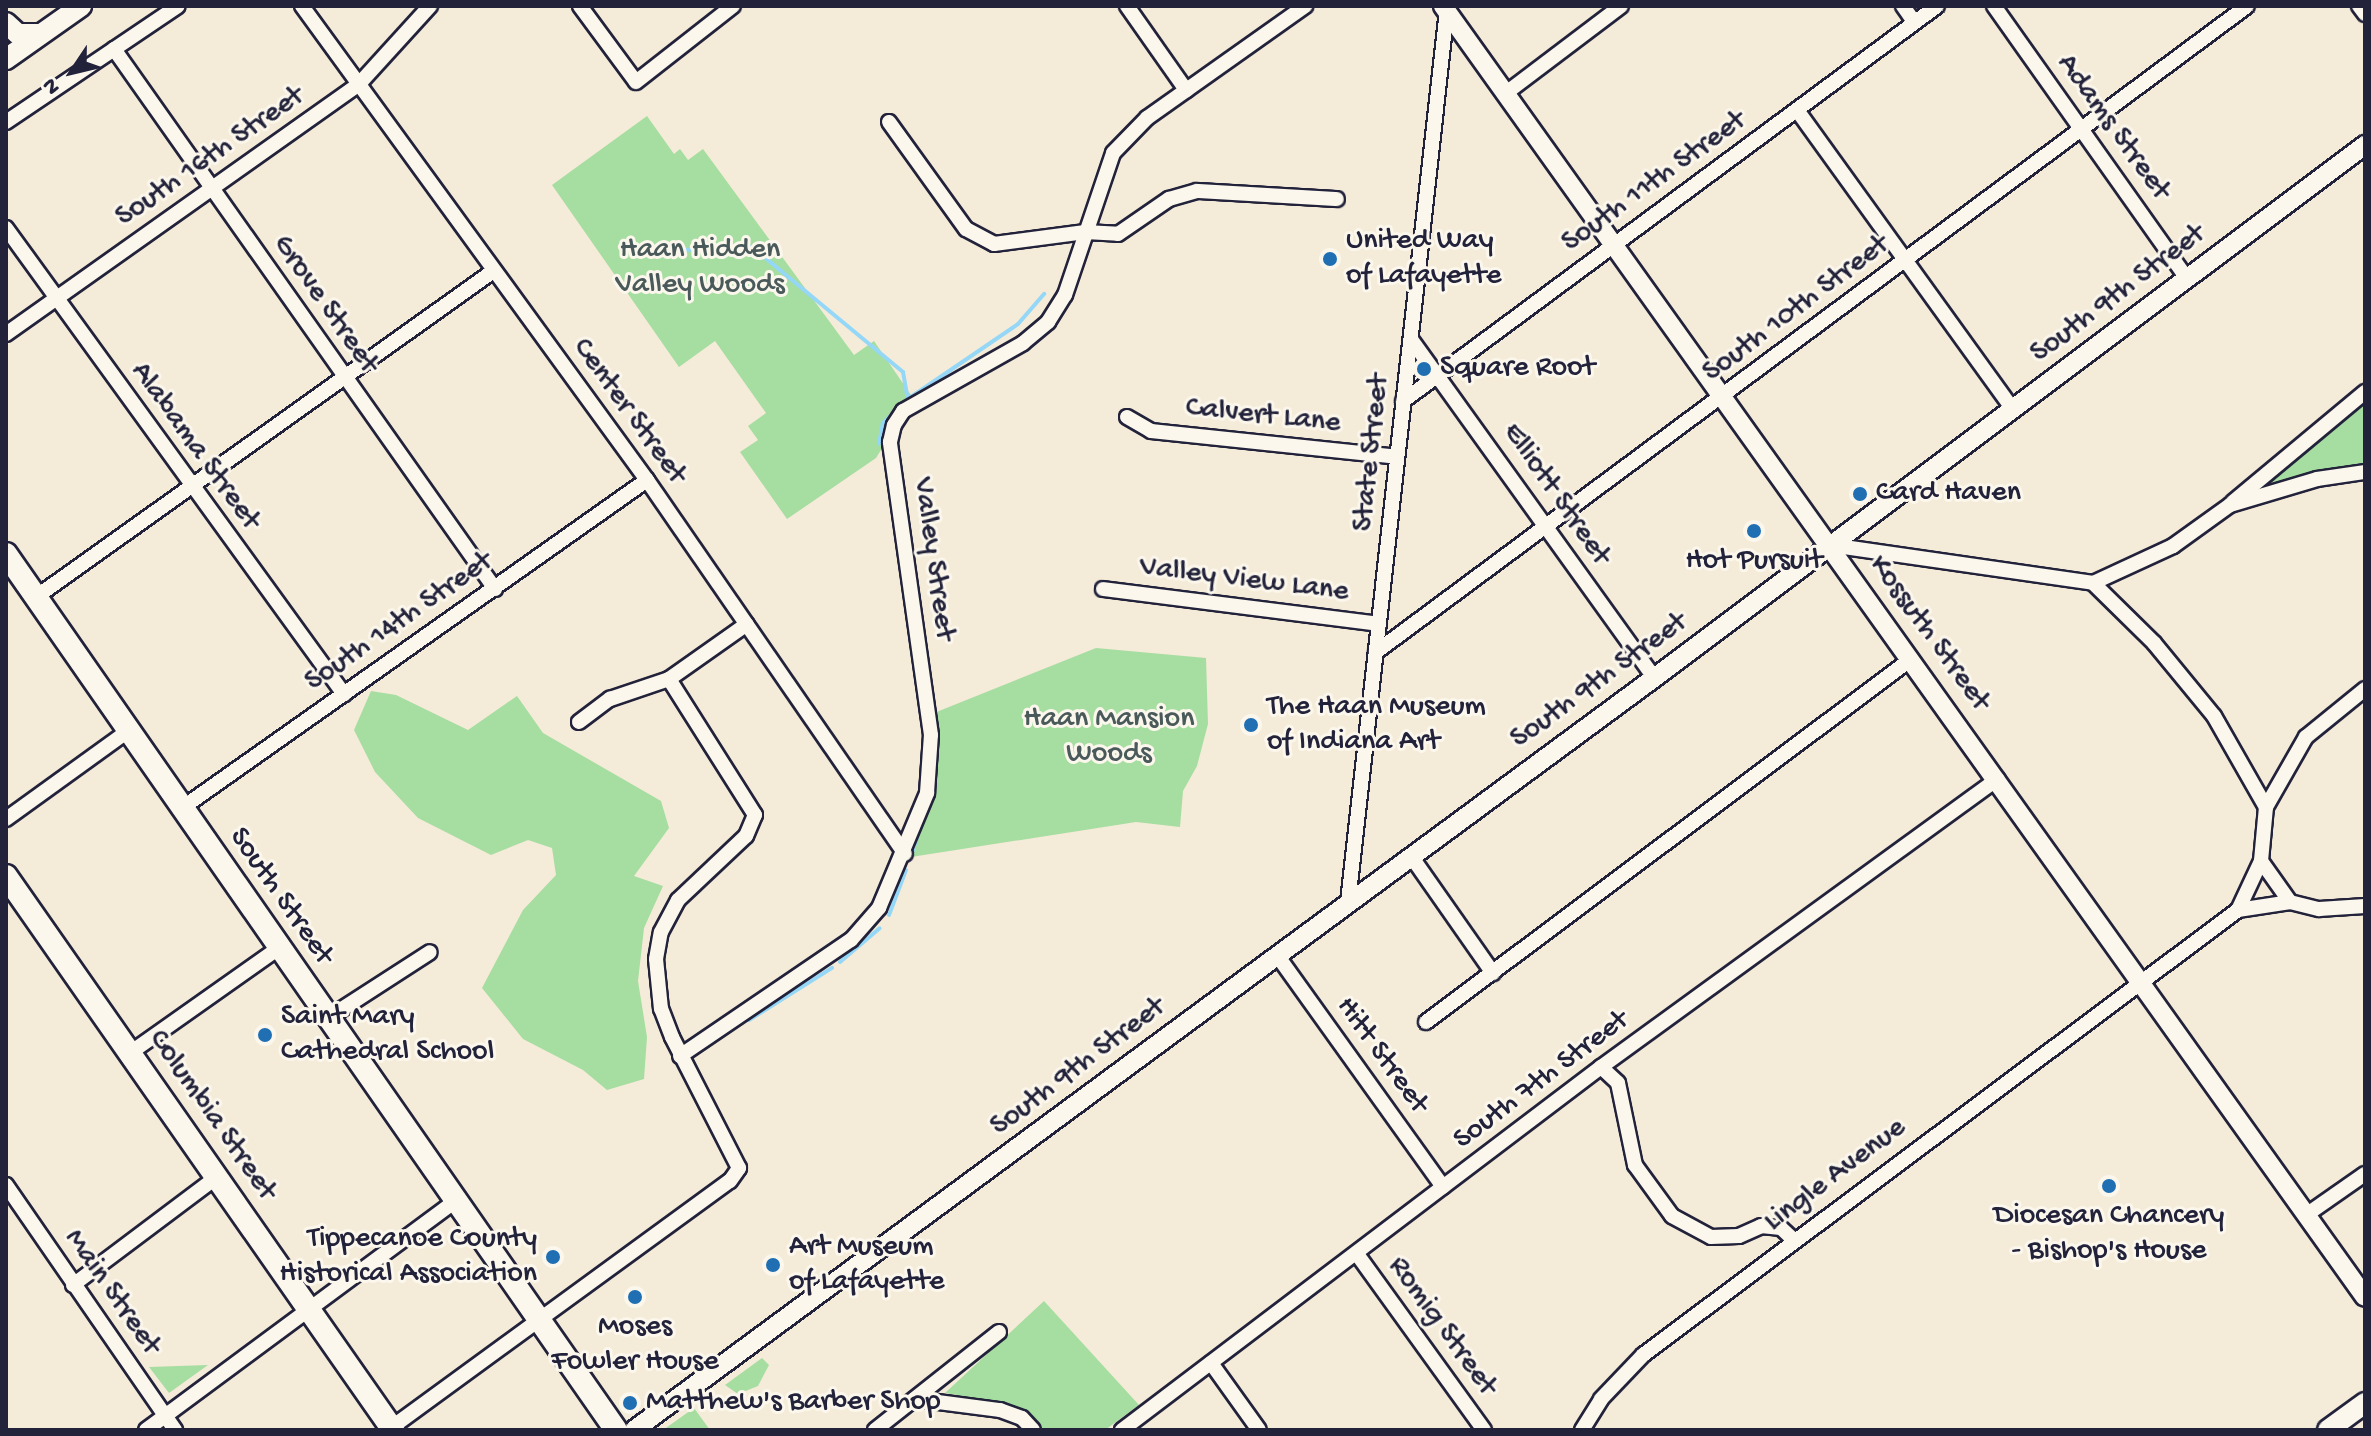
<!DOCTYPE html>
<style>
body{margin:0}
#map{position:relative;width:2371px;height:1436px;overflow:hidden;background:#f5ebd9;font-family:"Gochi Hand",sans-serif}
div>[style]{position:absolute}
.green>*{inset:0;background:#a6dda1}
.stream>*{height:4px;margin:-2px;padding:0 2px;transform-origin:2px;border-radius:2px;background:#95d7f7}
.roads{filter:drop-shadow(2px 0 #22223b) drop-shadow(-2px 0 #22223b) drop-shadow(0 2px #22223b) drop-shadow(0 -2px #22223b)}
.minor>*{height:14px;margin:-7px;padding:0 7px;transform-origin:7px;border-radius:7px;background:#fbf7ec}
.tertiary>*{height:18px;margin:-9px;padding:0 9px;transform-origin:9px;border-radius:9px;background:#fbf7ec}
.secondary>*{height:20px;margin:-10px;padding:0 10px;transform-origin:10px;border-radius:10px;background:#fbf7ec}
.primary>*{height:22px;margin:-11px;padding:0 11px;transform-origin:11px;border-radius:11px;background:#fbf7ec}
.dots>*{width:22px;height:22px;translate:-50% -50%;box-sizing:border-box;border:4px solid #fbf7ec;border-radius:50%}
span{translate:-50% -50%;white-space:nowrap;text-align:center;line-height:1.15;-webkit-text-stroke:6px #fbf7ec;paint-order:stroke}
.street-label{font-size:30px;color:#22223b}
.poi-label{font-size:30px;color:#22223b}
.left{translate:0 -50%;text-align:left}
.right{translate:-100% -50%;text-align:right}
.park-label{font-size:30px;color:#4a5a5a}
.frame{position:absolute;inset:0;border:8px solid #22223b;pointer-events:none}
.north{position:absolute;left:32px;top:32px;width:80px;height:80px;-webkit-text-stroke:6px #fbf7ec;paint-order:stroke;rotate:235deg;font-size:22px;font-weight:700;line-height:32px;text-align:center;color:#22223b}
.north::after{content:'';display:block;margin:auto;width:28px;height:36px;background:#22223b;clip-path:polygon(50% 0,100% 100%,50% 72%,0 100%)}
</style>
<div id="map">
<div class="green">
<i style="clip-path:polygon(647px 116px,674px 154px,680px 149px,688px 160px,703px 149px,854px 355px,874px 341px,913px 398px,876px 458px,787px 519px,740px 452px,758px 440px,748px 426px,766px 413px,715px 341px,679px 367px,552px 185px)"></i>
<i style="clip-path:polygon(2365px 402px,2365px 467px,2268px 484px,2269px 478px)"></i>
<i style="clip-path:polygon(1096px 648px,1206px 658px,1208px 724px,1197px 766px,1183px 791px,1180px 827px,1136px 822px,911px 857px,932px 791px,934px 713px)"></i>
<i style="clip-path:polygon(371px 691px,396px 695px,468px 730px,517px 696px,543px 733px,661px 801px,669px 828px,634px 876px,663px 886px,644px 928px,638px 981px,647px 1037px,644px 1079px,607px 1090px,583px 1070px,523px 1039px,482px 988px,523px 910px,556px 875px,552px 848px,528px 840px,491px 855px,418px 818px,375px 772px,354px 730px)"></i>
<i style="clip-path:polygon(1044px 1301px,1139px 1405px,1105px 1430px,1042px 1430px,1032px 1416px,1005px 1404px,945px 1393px)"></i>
<i style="clip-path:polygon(762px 1358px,769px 1365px,758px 1386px,738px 1394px,725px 1385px)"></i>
<i style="clip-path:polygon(208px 1365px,169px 1393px,149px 1367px)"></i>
<i style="clip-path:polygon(694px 1408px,710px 1430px,663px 1430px)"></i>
</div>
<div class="stream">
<i style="left:684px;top:250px;width:68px;rotate:-2.5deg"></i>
<i style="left:752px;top:247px;width:196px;rotate:39.6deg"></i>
<i style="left:903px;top:372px;width:27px;rotate:80deg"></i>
<i style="left:908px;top:399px;width:35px;rotate:136deg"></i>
<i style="left:883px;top:423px;width:21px;rotate:101deg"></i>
<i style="left:908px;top:399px;width:133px;rotate:-34.3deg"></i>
<i style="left:1018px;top:324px;width:40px;rotate:-49deg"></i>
<i style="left:912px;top:853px;width:35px;rotate:-72deg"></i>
<i style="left:889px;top:915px;width:48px;rotate:-69.3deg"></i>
<i style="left:840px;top:962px;width:52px;rotate:-40.4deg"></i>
<i style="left:749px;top:1020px;width:98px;rotate:-32.1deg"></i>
</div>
<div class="roads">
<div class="minor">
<i style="left:302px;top:6px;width:586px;rotate:53.95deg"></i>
<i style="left:647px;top:480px;width:454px;rotate:55.4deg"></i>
<i style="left:580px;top:6px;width:94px;rotate:53.6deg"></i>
<i style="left:636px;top:82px;width:123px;rotate:-38.1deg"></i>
<i style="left:1127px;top:6px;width:103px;rotate:54.9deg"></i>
<i style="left:1903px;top:6px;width:19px;rotate:55deg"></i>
<i style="left:1994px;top:6px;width:334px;rotate:54.7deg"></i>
<i style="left:2359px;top:6px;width:10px;rotate:53deg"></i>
<i style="left:114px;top:49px;width:661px;rotate:54.79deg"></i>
<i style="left:1506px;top:93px;width:144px;rotate:-37.1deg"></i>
<i style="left:1797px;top:110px;width:370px;rotate:54.2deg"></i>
<i style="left:6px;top:122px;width:207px;rotate:-34deg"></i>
<i style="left:889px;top:122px;width:132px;rotate:54.3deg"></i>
<i style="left:966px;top:229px;width:32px;rotate:28deg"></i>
<i style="left:994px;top:244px;width:92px;rotate:-7.5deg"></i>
<i style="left:1085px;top:232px;width:33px;rotate:3deg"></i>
<i style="left:1118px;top:234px;width:62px;rotate:-34.5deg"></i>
<i style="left:1169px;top:199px;width:29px;rotate:-16deg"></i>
<i style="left:1197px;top:191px;width:140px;rotate:3.3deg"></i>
<i style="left:6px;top:228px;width:576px;rotate:54.05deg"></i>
<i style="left:6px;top:334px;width:431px;rotate:-35.3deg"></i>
<i style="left:358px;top:85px;width:107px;rotate:-47.7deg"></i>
<i style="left:1413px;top:342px;width:413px;rotate:54.3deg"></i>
<i style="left:1403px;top:401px;width:664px;rotate:-36.49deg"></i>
<i style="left:1127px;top:417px;width:28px;rotate:30deg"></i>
<i style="left:1151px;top:431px;width:247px;rotate:6deg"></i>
<i style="left:2233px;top:502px;width:172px;rotate:-39.8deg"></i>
<i style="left:1830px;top:545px;width:266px;rotate:8.2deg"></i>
<i style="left:2093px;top:583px;width:88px;rotate:-24.8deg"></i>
<i style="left:2173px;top:546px;width:70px;rotate:-35.7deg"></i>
<i style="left:2230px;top:505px;width:91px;rotate:-16.6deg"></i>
<i style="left:2317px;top:479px;width:49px;rotate:-8.3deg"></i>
<i style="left:2093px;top:583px;width:86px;rotate:44.5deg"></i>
<i style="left:2154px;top:643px;width:94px;rotate:50.6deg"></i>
<i style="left:2214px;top:716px;width:105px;rotate:60.3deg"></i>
<i style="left:2266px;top:807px;width:54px;rotate:95.3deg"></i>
<i style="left:2261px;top:861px;width:54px;rotate:115.1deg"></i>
<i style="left:1103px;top:589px;width:278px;rotate:7.2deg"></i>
<i style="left:36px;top:597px;width:560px;rotate:-35.48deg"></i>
<i style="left:1376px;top:652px;width:1084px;rotate:-36.56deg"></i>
<i style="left:579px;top:722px;width:39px;rotate:-37deg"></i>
<i style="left:610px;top:699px;width:62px;rotate:-18.7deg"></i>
<i style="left:669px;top:679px;width:95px;rotate:-35.2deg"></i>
<i style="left:2266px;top:807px;width:81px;rotate:-60.3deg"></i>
<i style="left:2306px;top:737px;width:76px;rotate:-39.1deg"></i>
<i style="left:182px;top:808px;width:569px;rotate:-35.2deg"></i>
<i style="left:6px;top:819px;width:150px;rotate:-35.8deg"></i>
<i style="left:1411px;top:856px;width:143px;rotate:55deg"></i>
<i style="left:2261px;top:861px;width:50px;rotate:54.7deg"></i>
<i style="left:1348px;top:902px;width:897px;rotate:-83.67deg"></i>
<i style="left:1277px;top:955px;width:285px;rotate:54.4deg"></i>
<i style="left:328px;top:1018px;width:121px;rotate:-32.9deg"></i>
<i style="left:1426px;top:1022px;width:606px;rotate:-36.81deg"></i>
<i style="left:130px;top:1053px;width:182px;rotate:-35.2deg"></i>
<i style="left:680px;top:1056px;width:207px;rotate:-34.2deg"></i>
<i style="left:851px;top:940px;width:43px;rotate:-48.8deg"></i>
<i style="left:879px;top:908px;width:125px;rotate:-67.3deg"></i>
<i style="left:927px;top:793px;width:58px;rotate:-86.1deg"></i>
<i style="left:931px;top:735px;width:296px;rotate:-98deg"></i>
<i style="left:890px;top:442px;width:17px;rotate:-77deg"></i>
<i style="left:894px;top:425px;width:17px;rotate:-57deg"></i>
<i style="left:903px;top:411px;width:138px;rotate:-29.5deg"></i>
<i style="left:1023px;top:343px;width:33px;rotate:-40deg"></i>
<i style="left:1048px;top:322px;width:32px;rotate:-58deg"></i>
<i style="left:1065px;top:295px;width:150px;rotate:-71.3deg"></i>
<i style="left:1113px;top:153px;width:49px;rotate:-45.8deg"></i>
<i style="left:1147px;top:118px;width:194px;rotate:-35.3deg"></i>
<i style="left:1601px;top:1067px;width:23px;rotate:43deg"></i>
<i style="left:1618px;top:1083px;width:84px;rotate:78.3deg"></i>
<i style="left:1635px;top:1165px;width:63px;rotate:54deg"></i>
<i style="left:1672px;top:1216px;width:44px;rotate:28.3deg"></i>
<i style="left:1711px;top:1237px;width:28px;rotate:-2deg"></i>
<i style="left:1739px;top:1236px;width:24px;rotate:-24deg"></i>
<i style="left:1761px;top:1226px;width:20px;rotate:6deg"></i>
<i style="left:1781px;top:1228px;width:18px;rotate:43deg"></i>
<i style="left:6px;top:1185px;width:298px;rotate:55.4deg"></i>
<i style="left:2309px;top:1213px;width:68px;rotate:-34.9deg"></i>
<i style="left:1357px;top:1254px;width:217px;rotate:54.2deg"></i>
<i style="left:73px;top:1285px;width:180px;rotate:-36.9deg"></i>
<i style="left:1211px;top:1363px;width:82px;rotate:54.4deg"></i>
<i style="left:915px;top:1399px;width:86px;rotate:7.4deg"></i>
<i style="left:1000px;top:1410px;width:23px;rotate:20deg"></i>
<i style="left:1022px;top:1418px;width:16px;rotate:47deg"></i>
<i style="left:146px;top:1430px;width:385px;rotate:-36.5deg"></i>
<i style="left:388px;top:1430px;width:423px;rotate:-36.1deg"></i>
<i style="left:730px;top:1181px;width:16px;rotate:-55deg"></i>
<i style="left:739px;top:1168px;width:147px;rotate:-117.1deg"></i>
<i style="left:672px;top:1037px;width:30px;rotate:-111deg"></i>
<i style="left:661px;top:1009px;width:50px;rotate:-95.7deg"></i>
<i style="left:656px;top:959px;width:27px;rotate:-80deg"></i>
<i style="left:661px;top:932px;width:36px;rotate:-62deg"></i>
<i style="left:678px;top:900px;width:93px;rotate:-43.3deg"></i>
<i style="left:746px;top:836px;width:23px;rotate:-67deg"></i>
<i style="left:755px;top:815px;width:161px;rotate:-122.3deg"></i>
<i style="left:875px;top:1430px;width:158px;rotate:-38.3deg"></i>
<i style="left:1122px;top:1430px;width:601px;rotate:-37.16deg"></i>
<i style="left:1601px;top:1067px;width:490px;rotate:-36deg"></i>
<i style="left:1582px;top:1430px;width:36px;rotate:-58deg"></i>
<i style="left:1601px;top:1399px;width:61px;rotate:-46.3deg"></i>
<i style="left:1643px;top:1355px;width:743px;rotate:-36.79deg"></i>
<i style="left:2238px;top:910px;width:53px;rotate:-8.7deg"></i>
<i style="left:2290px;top:902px;width:30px;rotate:14deg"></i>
<i style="left:2319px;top:909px;width:46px;rotate:-3.7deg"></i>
</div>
<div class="tertiary">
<i style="left:1443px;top:6px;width:1586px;rotate:54.47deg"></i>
<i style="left:634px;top:1430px;width:1267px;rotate:-36.4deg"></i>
<i style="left:1654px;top:678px;width:889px;rotate:-36.86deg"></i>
</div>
<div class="secondary">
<i style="left:6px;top:23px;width:16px;rotate:43deg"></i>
<i style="left:18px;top:34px;width:22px"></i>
<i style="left:6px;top:59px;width:92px;rotate:-35.2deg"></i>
<i style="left:2328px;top:1430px;width:46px;rotate:-36.1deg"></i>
</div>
<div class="primary">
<i style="left:6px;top:554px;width:1067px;rotate:55.15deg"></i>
<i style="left:6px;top:876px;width:676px;rotate:55.06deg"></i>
</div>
</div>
<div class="dots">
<i style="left:1330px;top:259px;background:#1f6fb2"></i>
<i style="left:1424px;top:369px;background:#1f6fb2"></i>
<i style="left:1860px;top:494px;background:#1f6fb2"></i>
<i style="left:1754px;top:531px;background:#1f6fb2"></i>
<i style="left:1251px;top:725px;background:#1f6fb2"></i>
<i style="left:265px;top:1035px;background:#1f6fb2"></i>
<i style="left:2109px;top:1186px;background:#1f6fb2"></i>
<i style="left:553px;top:1257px;background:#1f6fb2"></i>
<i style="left:773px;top:1265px;background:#1f6fb2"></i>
<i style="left:635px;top:1297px;background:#1f6fb2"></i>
<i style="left:630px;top:1403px;background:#1f6fb2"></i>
</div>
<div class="street-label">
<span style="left:2112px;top:128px;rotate:54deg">Adams Street</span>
<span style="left:211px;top:158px;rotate:-35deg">South 16th Street</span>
<span style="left:1655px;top:183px;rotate:-36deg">South 11th Street</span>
<span style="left:2119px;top:295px;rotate:-37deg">South 9th Street</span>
<span style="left:324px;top:305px;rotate:55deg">Grove Street</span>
<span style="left:1797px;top:310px;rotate:-37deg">South 10th Street</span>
<span style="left:628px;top:412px;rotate:54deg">Center Street</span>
<span style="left:1263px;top:417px;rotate:6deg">Calvert Lane</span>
<span style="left:194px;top:447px;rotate:54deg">Alabama Street</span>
<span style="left:1373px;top:453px;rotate:-84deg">State Street</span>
<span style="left:1555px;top:495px;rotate:55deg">Elliott Street</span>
<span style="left:932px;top:559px;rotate:82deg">Valley Street</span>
<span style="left:1244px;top:581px;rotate:7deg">Valley View Lane</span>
<span style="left:400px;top:623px;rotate:-35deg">South 14th Street</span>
<span style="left:1928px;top:634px;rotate:54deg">Kossuth Street</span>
<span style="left:1600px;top:682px;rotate:-36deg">South 9th Street</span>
<span style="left:280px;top:897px;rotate:55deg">South Street</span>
<span style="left:1381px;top:1056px;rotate:54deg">Hitt Street</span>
<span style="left:1079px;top:1068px;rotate:-37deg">South 9th Street</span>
<span style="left:1542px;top:1081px;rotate:-37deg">South 7th Street</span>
<span style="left:211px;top:1116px;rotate:55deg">Columbia Street</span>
<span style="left:1836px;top:1176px;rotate:-37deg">Lingle Avenue</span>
<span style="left:111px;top:1293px;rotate:55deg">Main Street</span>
<span style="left:1441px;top:1327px;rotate:54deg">Romig Street</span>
</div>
<div class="poi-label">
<span class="left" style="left:1346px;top:259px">United Way<br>of Lafayette</span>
<span class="left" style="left:1440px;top:369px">Square Root</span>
<span class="left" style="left:1876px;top:494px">Card Haven</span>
<span style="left:1754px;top:562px">Hot Pursuit</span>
<span class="left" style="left:1267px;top:725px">The Haan Museum<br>of Indiana Art</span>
<span class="left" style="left:281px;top:1035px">Saint Mary<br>Cathedral School</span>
<span style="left:2109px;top:1234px">Diocesan Chancery<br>- Bishop's House</span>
<span class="right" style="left:537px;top:1257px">Tippecanoe County<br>Historical Association</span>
<span class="left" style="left:789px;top:1265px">Art Museum<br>of Lafayette</span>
<span style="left:635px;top:1345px">Moses<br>Fowler House</span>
<span class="left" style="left:646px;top:1403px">Matthew's Barber Shop</span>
</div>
<div class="park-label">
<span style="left:700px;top:268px">Haan Hidden<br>Valley Woods</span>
<span style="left:1109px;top:737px">Haan Mansion<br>Woods</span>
</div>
<div class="frame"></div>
<div class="north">N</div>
</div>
